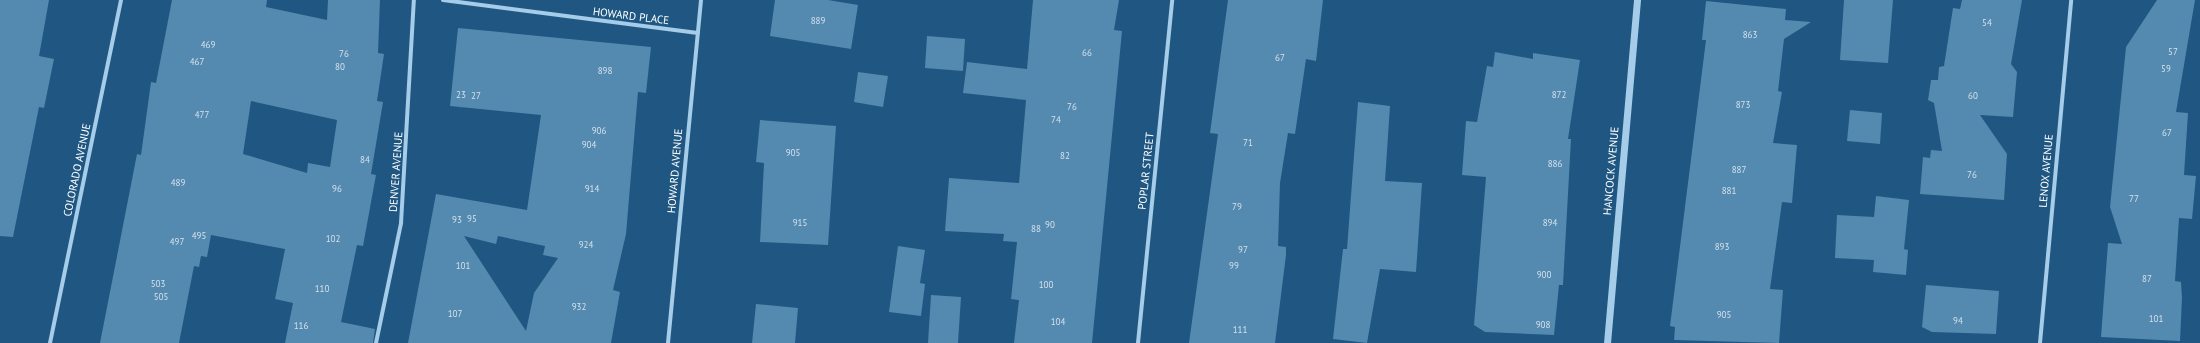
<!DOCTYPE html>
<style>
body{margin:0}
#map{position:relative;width:2200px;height:343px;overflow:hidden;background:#1f5782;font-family:"PT Sans",sans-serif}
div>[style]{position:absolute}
.building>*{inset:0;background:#5489b0}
.minor>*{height:4px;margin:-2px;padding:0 2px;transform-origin:2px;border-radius:2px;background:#a5cce9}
.tertiary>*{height:7px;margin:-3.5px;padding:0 3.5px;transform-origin:3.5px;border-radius:3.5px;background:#a5cce9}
span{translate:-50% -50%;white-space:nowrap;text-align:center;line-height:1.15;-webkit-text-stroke:3px #1f5782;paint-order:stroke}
.number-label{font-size:9px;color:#d4e2eb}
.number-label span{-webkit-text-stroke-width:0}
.street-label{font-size:11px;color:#fff}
</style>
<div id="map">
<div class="building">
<i style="clip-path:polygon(0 0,49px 0,39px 56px,54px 59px,44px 108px,39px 107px,13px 237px,0 236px)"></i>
<i style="clip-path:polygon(evenodd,172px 0,267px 0,266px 7px,327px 20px,328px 0,380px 0,378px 53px,384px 54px,377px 101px,383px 102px,371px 174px,376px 175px,363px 246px,357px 245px,341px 322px,375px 329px,373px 343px,285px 343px,293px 303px,275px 299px,285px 249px,211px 235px,207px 257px,201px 256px,199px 267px,194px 266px,179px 343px,100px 343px,137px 154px,141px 155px,151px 82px,156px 83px,172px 0,251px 101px,337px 120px,330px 167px,308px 163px,307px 173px,243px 154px,251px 101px)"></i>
<i style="clip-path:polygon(775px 0,828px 0,858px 5px,851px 49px,770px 36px)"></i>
<i style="clip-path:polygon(1033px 0,1119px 0,1114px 30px,1122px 31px,1092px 343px,1014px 343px,1019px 300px,1011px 299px,1017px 242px,1003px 241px,1004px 234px,945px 231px,949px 178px,1019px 183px,1026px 100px,963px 93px,967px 62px,1027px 69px)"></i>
<i style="clip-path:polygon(1228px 0,1323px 0,1316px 61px,1306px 59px,1295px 134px,1288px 133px,1280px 183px,1278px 246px,1286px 247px,1286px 255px,1275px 343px,1189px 343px,1218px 134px,1210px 133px)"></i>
<i style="clip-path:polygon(1844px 0,1893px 0,1888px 63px,1840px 60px)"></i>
<i style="clip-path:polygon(1962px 0,2022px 0,2011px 64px,2017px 72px,2013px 117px,1980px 115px,2007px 154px,2004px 200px,1920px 194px,1923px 157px,1930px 158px,1931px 150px,1942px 151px,1934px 103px,1928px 100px,1931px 80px,1938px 80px,1939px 67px,1944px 66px,1953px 8px,1960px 9px)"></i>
<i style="clip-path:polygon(2157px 0,2195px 0,2176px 112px,2188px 113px,2184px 175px,2196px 176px,2192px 219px,2179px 218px,2175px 281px,2181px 282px,2182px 298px,2180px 341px,2101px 337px,2108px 243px,2122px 244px,2110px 207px,2126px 47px)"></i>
<i style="clip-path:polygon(1706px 1px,1786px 9px,1785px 20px,1811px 22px,1784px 39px,1778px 91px,1782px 92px,1773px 143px,1797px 145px,1792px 203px,1782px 202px,1770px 289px,1783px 290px,1779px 343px,1674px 340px,1675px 327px,1670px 326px,1706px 40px,1702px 40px)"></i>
<i style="clip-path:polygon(evenodd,458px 28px,651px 47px,646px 93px,638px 92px,626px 234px,613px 290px,620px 292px,611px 343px,408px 343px,436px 194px,527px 210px,541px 115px,450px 106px,458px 28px,464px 236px,496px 244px,498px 236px,545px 246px,543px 255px,558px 258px,534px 293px,526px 331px,464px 236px)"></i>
<i style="clip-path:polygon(927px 36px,965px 39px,963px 71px,925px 68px)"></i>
<i style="clip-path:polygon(1495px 52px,1533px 59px,1533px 53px,1580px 60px,1568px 139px,1571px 139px,1563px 285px,1559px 285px,1554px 335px,1485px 332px,1474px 325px,1486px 177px,1462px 175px,1466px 121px,1477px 122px,1487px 66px,1493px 67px)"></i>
<i style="clip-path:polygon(858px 72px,888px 76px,883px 107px,854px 102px)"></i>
<i style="clip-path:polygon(1358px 102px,1390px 106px,1385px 181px,1422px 183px,1416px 272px,1380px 269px,1367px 343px,1333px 339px,1343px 249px,1347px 249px)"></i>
<i style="clip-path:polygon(1850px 110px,1882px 113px,1880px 144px,1847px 141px)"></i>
<i style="clip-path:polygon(760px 120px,836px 126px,828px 245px,760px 242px,764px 163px,756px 162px)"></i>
<i style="clip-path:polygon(1876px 196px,1909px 200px,1904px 249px,1908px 250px,1906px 275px,1873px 272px,1874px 260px,1835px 258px,1837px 215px,1874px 217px)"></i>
<i style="clip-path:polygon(898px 246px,925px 250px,920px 283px,925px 284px,921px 316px,889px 312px)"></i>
<i style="clip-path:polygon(1926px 285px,1999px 291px,1996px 334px,1932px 332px,1922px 327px)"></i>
<i style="clip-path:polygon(931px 295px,961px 297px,958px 343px,928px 343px)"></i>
<i style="clip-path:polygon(756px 304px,798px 308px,795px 343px,752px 343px)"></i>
</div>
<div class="minor">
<i style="left:443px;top:0;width:257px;rotate:7.4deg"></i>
<i style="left:50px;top:343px;width:350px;rotate:-78.3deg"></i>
<i style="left:376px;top:343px;width:123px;rotate:-78.2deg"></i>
<i style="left:401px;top:223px;width:223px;rotate:-86.7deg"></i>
<i style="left:668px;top:343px;width:345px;rotate:-84.5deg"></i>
<i style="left:1138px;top:343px;width:345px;rotate:-84.3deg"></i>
<i style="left:2040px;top:343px;width:344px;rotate:-84.8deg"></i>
</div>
<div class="tertiary">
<i style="left:1607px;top:343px;width:344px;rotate:-85deg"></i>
</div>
<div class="number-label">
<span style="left:818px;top:21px">889</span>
<span style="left:1987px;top:23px">54</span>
<span style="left:1750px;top:35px">863</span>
<span style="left:208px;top:45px">469</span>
<span style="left:2173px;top:52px">57</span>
<span style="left:1087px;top:53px">66</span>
<span style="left:344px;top:54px">76</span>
<span style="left:1280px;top:58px">67</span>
<span style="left:197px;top:62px">467</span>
<span style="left:340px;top:67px">80</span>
<span style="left:2166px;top:69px">59</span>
<span style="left:605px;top:71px">898</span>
<span style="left:461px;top:95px">23</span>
<span style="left:1559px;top:95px">872</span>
<span style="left:476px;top:96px">27</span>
<span style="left:1973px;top:96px">60</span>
<span style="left:1743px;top:105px">873</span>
<span style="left:1072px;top:107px">76</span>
<span style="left:202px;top:115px">477</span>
<span style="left:1056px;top:120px">74</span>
<span style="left:599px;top:131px">906</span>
<span style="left:2167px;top:133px">67</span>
<span style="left:1248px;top:143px">71</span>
<span style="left:589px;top:145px">904</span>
<span style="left:793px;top:153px">905</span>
<span style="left:1065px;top:156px">82</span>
<span style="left:365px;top:160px">84</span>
<span style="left:1555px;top:164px">886</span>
<span style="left:1739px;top:170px">887</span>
<span style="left:1972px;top:175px">76</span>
<span style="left:178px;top:183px">489</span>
<span style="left:337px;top:189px">96</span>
<span style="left:592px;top:189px">914</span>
<span style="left:1729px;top:191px">881</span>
<span style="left:2134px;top:199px">77</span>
<span style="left:1237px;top:207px">79</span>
<span style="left:472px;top:219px">95</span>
<span style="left:457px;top:220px">93</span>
<span style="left:800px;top:223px">915</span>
<span style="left:1550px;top:223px">894</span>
<span style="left:1050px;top:225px">90</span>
<span style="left:1036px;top:229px">88</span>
<span style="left:199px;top:236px">495</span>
<span style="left:333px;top:239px">102</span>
<span style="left:177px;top:242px">497</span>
<span style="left:586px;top:245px">924</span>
<span style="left:1722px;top:247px">893</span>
<span style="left:1243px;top:250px">97</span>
<span style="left:463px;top:266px">101</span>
<span style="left:1234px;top:266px">99</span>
<span style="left:1544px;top:275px">900</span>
<span style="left:2147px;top:279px">87</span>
<span style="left:158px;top:284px">503</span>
<span style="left:1046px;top:285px">100</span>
<span style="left:322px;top:289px">110</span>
<span style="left:161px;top:297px">505</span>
<span style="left:579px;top:307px">932</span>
<span style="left:455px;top:314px">107</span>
<span style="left:1724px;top:315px">905</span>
<span style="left:2156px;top:319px">101</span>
<span style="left:1958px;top:321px">94</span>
<span style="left:1058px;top:322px">104</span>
<span style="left:1543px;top:325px">908</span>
<span style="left:301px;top:326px">116</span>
<span style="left:1240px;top:330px">111</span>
</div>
<div class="street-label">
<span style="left:631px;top:16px;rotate:7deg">HOWARD PLACE</span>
<span style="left:77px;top:170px;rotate:-78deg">COLORADO AVENUE</span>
<span style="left:675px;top:171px;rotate:-85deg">HOWARD AVENUE</span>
<span style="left:1146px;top:171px;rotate:-84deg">POPLAR STREET</span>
<span style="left:1611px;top:171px;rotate:-85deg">HANCOCK AVENUE</span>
<span style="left:2046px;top:171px;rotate:-85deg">LENOX AVENUE</span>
<span style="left:396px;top:172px;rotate:-86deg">DENVER AVENUE</span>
</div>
</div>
